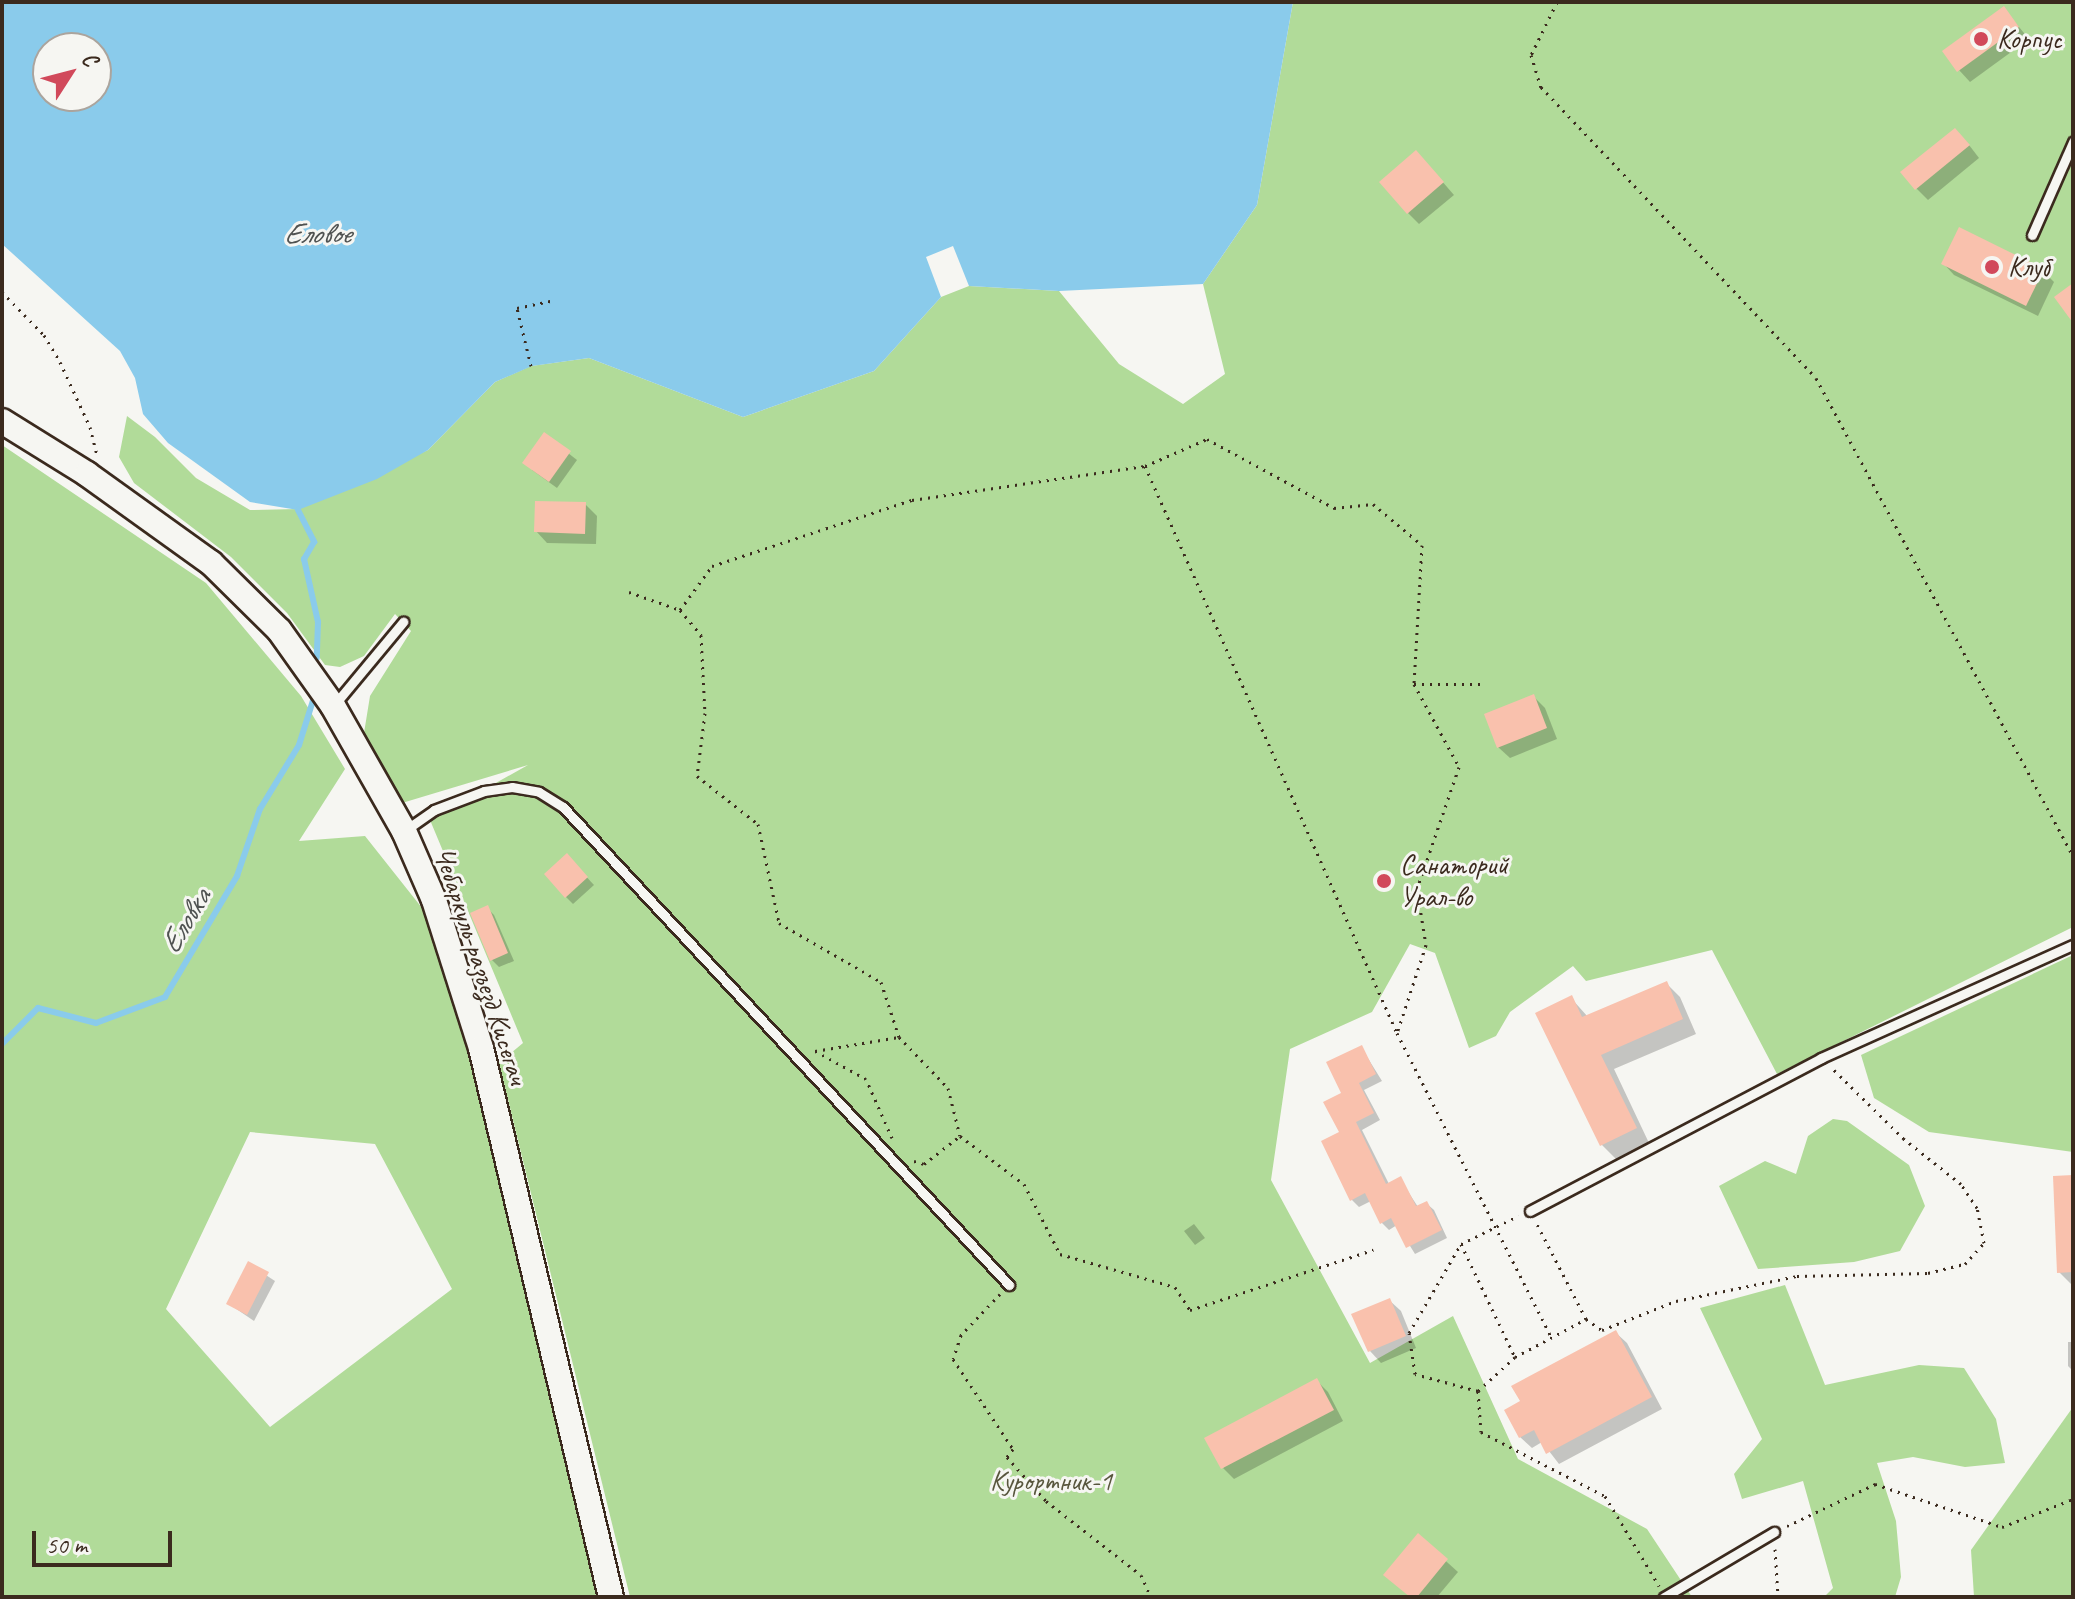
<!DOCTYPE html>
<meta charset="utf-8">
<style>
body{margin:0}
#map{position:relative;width:2075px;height:1599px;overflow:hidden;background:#f6f6f2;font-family:Caveat,sans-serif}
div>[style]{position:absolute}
.green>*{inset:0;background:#b1db99}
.water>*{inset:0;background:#8acbeb}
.shadow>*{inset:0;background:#0003}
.stream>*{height:6px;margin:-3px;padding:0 3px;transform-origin:3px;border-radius:3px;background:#8acbeb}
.building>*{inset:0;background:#f9c1ad}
.path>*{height:3px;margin-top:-1.5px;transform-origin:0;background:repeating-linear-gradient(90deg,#3b2a1e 0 2px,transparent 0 8px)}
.roads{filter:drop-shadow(2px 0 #3b2a1e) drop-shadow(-2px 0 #3b2a1e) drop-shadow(0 2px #3b2a1e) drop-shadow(0 -2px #3b2a1e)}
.lane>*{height:9px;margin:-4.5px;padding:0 4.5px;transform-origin:4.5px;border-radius:4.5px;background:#f6f6f2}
.secondary>*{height:24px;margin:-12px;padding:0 12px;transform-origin:12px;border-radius:12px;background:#f6f6f2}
.dots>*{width:22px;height:22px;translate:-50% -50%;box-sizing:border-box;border:4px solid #f6f6f2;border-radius:50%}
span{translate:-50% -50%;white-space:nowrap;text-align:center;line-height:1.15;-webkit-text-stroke:6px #f6f6f2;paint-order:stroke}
.poi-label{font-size:28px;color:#3b2a1e}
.left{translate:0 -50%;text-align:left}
.street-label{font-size:28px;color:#3b2a1e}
.park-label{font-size:28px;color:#58563d}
.water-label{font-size:30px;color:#4f5251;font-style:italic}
.frame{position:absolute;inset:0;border:4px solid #3b2a1e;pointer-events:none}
.north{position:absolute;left:32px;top:32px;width:80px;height:80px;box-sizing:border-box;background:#f6f6f2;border:2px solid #aba49d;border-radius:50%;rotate:54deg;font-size:22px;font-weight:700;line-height:32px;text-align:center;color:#3b2a1e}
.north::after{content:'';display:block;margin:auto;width:28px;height:36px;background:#d1495b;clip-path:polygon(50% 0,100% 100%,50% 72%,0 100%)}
.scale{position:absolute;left:32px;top:1531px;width:140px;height:36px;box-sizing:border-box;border:4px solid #3b2a1e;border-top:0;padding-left:10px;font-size:24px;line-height:28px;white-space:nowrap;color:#3b2a1e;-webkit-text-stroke:6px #f6f6f2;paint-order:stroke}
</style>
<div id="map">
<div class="green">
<i style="clip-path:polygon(1293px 2px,2073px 2px,2073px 927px,1777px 1074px,1712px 950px,1586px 981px,1573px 966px,1510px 1012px,1496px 1036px,1469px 1048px,1435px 953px,1410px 944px,1372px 1012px,1290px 1049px,1271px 1180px,1370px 1363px,1453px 1316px,1518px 1459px,1647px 1529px,1692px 1597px,630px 1597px,499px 1063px,523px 1043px,430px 820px,528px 765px,402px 803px,364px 733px,370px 696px,411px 631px,395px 614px,364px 656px,340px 667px,325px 665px,287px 613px,231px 557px,134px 483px,119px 457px,127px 416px,155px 437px,196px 478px,250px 510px,298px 509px,428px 450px,495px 382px,531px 366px,589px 358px,743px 417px,874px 371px,941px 297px,969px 286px,1059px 291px,1119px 364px,1183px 404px,1225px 374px,1203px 284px,1257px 205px)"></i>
<i style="clip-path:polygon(evenodd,2px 445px,206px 583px,301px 696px,345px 769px,299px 841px,365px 836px,426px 913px,469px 1040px,597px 1597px,2px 1597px,2px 445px,250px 1132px,375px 1144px,452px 1289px,270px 1427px,166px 1309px,250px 1132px)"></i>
<i style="clip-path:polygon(2073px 955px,2073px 1152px,1929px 1132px,1874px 1098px,1861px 1055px)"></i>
<i style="clip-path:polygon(1833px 1119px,1847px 1121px,1909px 1165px,1925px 1206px,1900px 1251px,1854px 1262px,1758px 1269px,1719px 1186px,1765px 1161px,1796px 1174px,1808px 1136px)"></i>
<i style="clip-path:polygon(1785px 1285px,1825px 1385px,1919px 1365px,1964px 1368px,1996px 1419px,2005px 1463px,1965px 1467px,1913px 1457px,1877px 1463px,1896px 1521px,1901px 1577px,1895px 1597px,1824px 1597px,1833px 1588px,1803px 1481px,1742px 1499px,1734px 1474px,1762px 1439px,1700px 1308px)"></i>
<i style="clip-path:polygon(2073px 1407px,2073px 1597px,1974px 1597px,1971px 1550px)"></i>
</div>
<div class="water">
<i style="clip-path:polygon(evenodd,2px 2px,1293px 2px,1257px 205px,1203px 284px,1059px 291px,969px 286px,953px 246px,926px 257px,941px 297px,874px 371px,743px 417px,589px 358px,532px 366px,495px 382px,428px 450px,377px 479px,298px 510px,250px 502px,168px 443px,143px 414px,135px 378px,120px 351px,2px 244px,2px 2px,48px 48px,96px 48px,96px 96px,48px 96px,48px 48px)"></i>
</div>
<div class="shadow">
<i style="clip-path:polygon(2004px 9px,2029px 39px,1970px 82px,1959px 70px)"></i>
<i style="clip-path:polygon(1966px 141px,1979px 158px,1928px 200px,1916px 188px)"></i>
<i style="clip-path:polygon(1427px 164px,1454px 195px,1419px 224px,1408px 213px)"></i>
<i style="clip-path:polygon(1960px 230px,2043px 271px,2054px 282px,2038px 316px,1954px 275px,1943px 263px)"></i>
<i style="clip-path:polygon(545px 435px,577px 460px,557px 488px,532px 470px)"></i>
<i style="clip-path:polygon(585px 504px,597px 516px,596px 544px,547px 543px,536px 531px)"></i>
<i style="clip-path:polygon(1534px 697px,1545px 708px,1557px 739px,1510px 758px,1498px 747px)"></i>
<i style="clip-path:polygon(567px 856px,594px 885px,573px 904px,566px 897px)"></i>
<i style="clip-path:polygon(487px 908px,494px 915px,514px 961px,499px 967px,492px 960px)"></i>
<i style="clip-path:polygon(1666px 983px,1680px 997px,1696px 1034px,1614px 1069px,1649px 1143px,1616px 1159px,1602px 1145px,1571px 998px,1588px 1017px)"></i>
<i style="clip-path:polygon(1361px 1047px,1382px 1081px,1364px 1090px,1380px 1120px,1362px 1130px,1389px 1184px,1400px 1179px,1418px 1207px,1426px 1203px,1434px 1210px,1447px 1238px,1415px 1254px,1397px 1225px,1389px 1230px,1381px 1222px,1371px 1201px,1359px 1207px,1352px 1200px,1341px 1133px,1344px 1094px)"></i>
<i style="clip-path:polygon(2073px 1177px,2073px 1286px,2059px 1272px)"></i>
<i style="clip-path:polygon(1194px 1224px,1205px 1238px,1195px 1245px,1184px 1231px)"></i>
<i style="clip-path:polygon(249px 1264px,275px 1281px,254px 1321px,229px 1304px)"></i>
<i style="clip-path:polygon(1389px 1300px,1401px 1311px,1416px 1348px,1381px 1363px,1370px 1351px)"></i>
<i style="clip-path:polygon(1615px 1332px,1627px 1343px,1662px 1409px,1559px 1464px,1542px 1442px,1532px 1448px,1520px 1437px)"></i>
<i style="clip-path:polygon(2068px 1342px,2073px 1342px,2073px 1371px,2068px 1366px)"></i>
<i style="clip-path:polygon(1317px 1381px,1328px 1392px,1343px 1421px,1234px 1479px,1223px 1468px)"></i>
<i style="clip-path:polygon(1418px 1536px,1458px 1572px,1437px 1597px,1410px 1597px)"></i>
</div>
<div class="stream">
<i style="left:298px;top:510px;width:36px;rotate:63deg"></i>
<i style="left:314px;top:542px;width:20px;rotate:120deg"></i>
<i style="left:304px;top:559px;width:65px;rotate:77.5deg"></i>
<i style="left:318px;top:622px;width:36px;rotate:92deg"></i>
<i style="left:2px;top:1044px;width:51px;rotate:-45deg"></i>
<i style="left:38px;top:1008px;width:60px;rotate:14.5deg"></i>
<i style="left:96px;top:1023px;width:74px;rotate:-20.6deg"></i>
<i style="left:165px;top:997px;width:141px;rotate:-59.2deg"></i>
<i style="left:237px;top:876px;width:71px;rotate:-71.1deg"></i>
<i style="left:260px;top:809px;width:75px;rotate:-58.6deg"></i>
<i style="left:299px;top:745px;width:50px;rotate:-72.6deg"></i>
</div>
<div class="building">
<i style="clip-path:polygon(2004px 6px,2019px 27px,1957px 72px,1942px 51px)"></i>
<i style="clip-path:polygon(1955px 128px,1970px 145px,1915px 190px,1900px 172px)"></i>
<i style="clip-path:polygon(1416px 150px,1444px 182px,1407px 214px,1379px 182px)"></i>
<i style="clip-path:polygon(1959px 227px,2044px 269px,2026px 306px,1941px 264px)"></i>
<i style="clip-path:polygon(2073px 283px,2073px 323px,2054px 297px)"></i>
<i style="clip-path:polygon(544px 432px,571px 451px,549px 482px,522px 463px)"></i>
<i style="clip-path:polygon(535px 501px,586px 502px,585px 534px,534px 532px)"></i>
<i style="clip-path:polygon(1534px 694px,1547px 728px,1497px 748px,1484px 714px)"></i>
<i style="clip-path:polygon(567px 853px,588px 877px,565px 898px,544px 874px)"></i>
<i style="clip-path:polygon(488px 905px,508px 953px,490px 961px,470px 913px)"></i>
<i style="clip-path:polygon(1667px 981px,1683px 1019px,1601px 1055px,1637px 1128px,1600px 1146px,1535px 1013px,1572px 995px,1582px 1017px)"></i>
<i style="clip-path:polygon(1362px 1045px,1376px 1074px,1359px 1083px,1374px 1113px,1356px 1122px,1386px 1184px,1401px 1176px,1416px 1206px,1427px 1201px,1442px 1230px,1406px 1248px,1391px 1218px,1380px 1224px,1365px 1193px,1350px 1201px,1321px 1141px,1339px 1132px,1323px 1102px,1341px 1093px,1326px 1062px)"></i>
<i style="clip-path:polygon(2073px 1175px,2073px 1272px,2057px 1273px,2053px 1176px)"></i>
<i style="clip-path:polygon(248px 1261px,269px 1272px,247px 1315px,226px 1304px)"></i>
<i style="clip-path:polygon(1390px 1298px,1406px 1336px,1368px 1352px,1351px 1314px)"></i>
<i style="clip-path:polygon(1616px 1330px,1652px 1397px,1546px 1454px,1534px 1430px,1519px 1438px,1504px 1410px,1520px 1401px,1511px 1386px)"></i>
<i style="clip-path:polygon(1317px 1378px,1334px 1410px,1221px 1469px,1204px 1438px)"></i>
<i style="clip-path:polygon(1418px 1533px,1448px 1559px,1417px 1597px,1410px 1597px,1383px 1575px)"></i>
</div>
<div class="path">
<i style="left:1557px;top:2px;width:59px;rotate:116.1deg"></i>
<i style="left:1531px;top:55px;width:34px;rotate:73deg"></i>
<i style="left:1541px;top:87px;width:400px;rotate:46.6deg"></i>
<i style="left:1816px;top:378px;width:543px;rotate:61.73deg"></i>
<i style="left:2px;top:292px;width:60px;rotate:45.7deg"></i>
<i style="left:44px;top:335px;width:31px;rotate:59deg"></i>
<i style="left:60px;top:362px;width:72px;rotate:65.2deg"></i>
<i style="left:90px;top:427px;width:30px;rotate:76deg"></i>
<i style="left:531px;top:366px;width:60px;rotate:-103.6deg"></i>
<i style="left:517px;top:308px;width:34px;rotate:-12deg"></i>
<i style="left:1145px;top:466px;width:620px;rotate:66.04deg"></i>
<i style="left:1397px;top:1033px;width:341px;rotate:63.1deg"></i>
<i style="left:629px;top:592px;width:54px;rotate:19.4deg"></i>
<i style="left:680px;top:610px;width:54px;rotate:-54deg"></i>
<i style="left:712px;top:566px;width:211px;rotate:-18.3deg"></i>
<i style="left:912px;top:500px;width:235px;rotate:-8.3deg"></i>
<i style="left:1145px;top:466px;width:68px;rotate:-23.5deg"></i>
<i style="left:1207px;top:439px;width:145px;rotate:28.5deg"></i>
<i style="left:1334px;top:508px;width:39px;rotate:-6deg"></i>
<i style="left:1373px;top:504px;width:64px;rotate:39.9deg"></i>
<i style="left:1422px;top:545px;width:139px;rotate:93.3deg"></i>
<i style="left:1414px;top:684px;width:94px;rotate:61.5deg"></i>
<i style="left:1459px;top:767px;width:129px;rotate:109deg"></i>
<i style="left:1417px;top:889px;width:57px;rotate:80.9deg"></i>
<i style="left:1426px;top:945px;width:93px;rotate:108.2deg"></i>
<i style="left:680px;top:610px;width:33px;rotate:50deg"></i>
<i style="left:701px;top:635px;width:78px;rotate:87.1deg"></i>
<i style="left:705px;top:713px;width:64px;rotate:97.2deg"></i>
<i style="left:697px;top:776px;width:78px;rotate:38.2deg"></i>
<i style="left:758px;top:824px;width:101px;rotate:78deg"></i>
<i style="left:779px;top:923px;width:118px;rotate:30deg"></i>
<i style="left:881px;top:982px;width:58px;rotate:71.9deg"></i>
<i style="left:899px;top:1037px;width:71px;rotate:46.1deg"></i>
<i style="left:948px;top:1088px;width:49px;rotate:76deg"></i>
<i style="left:960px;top:1136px;width:80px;rotate:36.9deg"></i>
<i style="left:1024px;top:1184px;width:79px;rotate:62.8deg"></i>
<i style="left:1060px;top:1254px;width:120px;rotate:16deg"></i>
<i style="left:1175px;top:1287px;width:27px;rotate:57deg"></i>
<i style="left:1190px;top:1310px;width:193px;rotate:-18.2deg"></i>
<i style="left:1414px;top:684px;width:70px"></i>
<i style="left:892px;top:1138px;width:64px;rotate:-113.8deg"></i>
<i style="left:866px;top:1079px;width:58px;rotate:-151.2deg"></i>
<i style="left:815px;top:1051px;width:85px;rotate:-9.5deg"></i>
<i style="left:914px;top:1161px;width:10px;rotate:17deg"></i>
<i style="left:924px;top:1164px;width:46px;rotate:-37.9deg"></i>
<i style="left:1461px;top:1244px;width:125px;rotate:64.5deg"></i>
<i style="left:1515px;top:1357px;width:81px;rotate:-28.2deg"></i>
<i style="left:1586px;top:1319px;width:107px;rotate:-117.3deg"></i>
<i style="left:1000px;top:1294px;width:57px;rotate:133.6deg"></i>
<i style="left:961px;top:1335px;width:25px;rotate:108deg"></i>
<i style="left:953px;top:1359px;width:108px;rotate:56.3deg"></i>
<i style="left:1013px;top:1449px;width:10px;rotate:127deg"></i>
<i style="left:1007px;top:1457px;width:59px;rotate:48.4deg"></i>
<i style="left:1046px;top:1501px;width:120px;rotate:37.9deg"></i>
<i style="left:1141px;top:1575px;width:24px;rotate:66deg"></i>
<i style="left:1586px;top:1319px;width:19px;rotate:35deg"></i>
<i style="left:1602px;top:1330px;width:79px;rotate:-21.4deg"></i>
<i style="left:1676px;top:1301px;width:124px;rotate:-11.7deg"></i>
<i style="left:1797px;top:1276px;width:131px;rotate:-1.3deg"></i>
<i style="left:1928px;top:1273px;width:38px;rotate:-14deg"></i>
<i style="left:1965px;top:1264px;width:28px;rotate:-48deg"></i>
<i style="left:1984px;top:1243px;width:36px;rotate:-101deg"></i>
<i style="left:1977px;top:1208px;width:29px;rotate:-124deg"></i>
<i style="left:1961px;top:1184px;width:73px;rotate:-141.7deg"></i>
<i style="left:1904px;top:1139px;width:103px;rotate:-135.4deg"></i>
<i style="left:1515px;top:1357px;width:50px;rotate:137.4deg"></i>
<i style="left:1478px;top:1391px;width:41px;rotate:85.8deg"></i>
<i style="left:1481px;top:1432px;width:140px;rotate:27.3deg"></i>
<i style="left:1605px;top:1496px;width:105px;rotate:59deg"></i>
<i style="left:1478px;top:1391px;width:65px;rotate:-164.9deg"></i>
<i style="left:1415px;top:1374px;width:41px;rotate:-98.3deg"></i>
<i style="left:1409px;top:1333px;width:103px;rotate:-59.7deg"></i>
<i style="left:1461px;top:1244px;width:64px;rotate:-26.2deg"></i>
<i style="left:1787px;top:1526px;width:98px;rotate:-25.5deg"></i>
<i style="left:1875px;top:1484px;width:134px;rotate:18.7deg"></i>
<i style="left:2002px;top:1527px;width:76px;rotate:-21.5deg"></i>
<i style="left:1775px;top:1549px;width:48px;rotate:86.4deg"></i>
</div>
<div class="roads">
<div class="lane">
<i style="left:2032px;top:235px;width:102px;rotate:-66.2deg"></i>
<i style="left:335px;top:704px;width:107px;rotate:-50.3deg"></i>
<i style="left:407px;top:829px;width:33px;rotate:-35deg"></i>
<i style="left:434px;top:810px;width:53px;rotate:-20.8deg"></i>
<i style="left:484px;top:791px;width:28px;rotate:-8deg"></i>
<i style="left:512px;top:787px;width:27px;rotate:10deg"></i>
<i style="left:539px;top:792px;width:28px;rotate:32deg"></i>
<i style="left:563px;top:807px;width:654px;rotate:46.98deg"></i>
<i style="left:1530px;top:1211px;width:329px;rotate:-27.7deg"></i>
<i style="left:1821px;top:1058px;width:276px;rotate:-24.2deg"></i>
<i style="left:1664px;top:1597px;width:128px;rotate:-30.6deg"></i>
</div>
<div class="secondary">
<i style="left:2px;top:421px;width:100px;rotate:31.9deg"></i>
<i style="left:87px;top:474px;width:153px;rotate:35.7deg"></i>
<i style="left:211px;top:563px;width:95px;rotate:44.6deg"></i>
<i style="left:279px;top:630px;width:93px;rotate:54.6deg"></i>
<i style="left:333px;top:706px;width:144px;rotate:60.4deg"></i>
<i style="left:404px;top:831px;width:75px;rotate:66.5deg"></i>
<i style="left:434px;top:900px;width:155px;rotate:72.4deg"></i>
<i style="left:481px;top:1048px;width:564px;rotate:76.68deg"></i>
</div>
</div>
<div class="dots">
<i style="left:1981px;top:39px;background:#d1495b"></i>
<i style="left:1992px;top:267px;background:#d1495b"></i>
<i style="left:1384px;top:881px;background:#d1495b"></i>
</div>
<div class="poi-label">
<span class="left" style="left:1997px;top:39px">Корпус</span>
<span class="left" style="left:2008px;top:267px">Клуб</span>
<span class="left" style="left:1400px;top:881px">Санаторий<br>Урал-во</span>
</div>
<div class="street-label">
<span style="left:481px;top:966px;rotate:72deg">Чебаркуль-разъезд Кисегач</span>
</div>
<div class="park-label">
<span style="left:1051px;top:1481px">Курортник-1</span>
</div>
<div class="water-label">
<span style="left:317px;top:233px">Еловое</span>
<span style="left:185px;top:921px;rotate:-59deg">Еловка</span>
</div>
<div class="frame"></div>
<div class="north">С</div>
<div class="scale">50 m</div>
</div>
